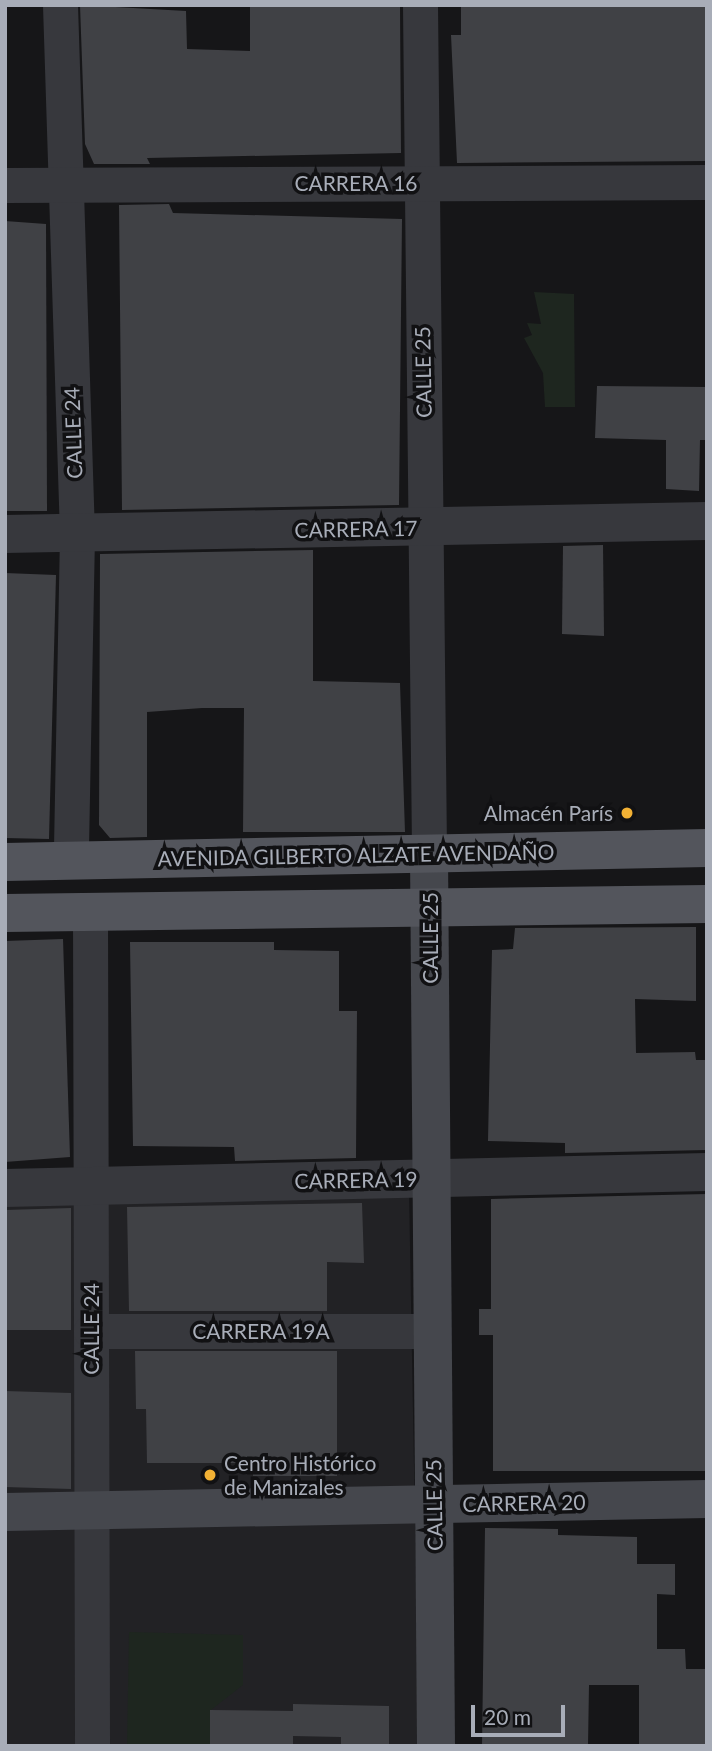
<!DOCTYPE html>
<meta charset="utf-8">
<style>
body{margin:0}
#map{position:relative;width:712px;height:1751px;overflow:hidden;background:#161618;font-family:Lato,sans-serif}
div>[style]{position:absolute}
.built>*{inset:0;background:#222225}
.green>*{inset:0;background:#1e261f}
.building>*{inset:0;background:#404145}
.minor>*{height:35px;margin:-17.5px;padding:0 17.5px;transform-origin:17.5px;border-radius:17.5px;background:#37383d}
.tertiary>*{height:38px;margin:-19px;padding:0 19px;transform-origin:19px;border-radius:19px;background:#37383d}
.secondary>*{height:38px;margin:-19px;padding:0 19px;transform-origin:19px;border-radius:19px;background:#45474d}
.primary>*{height:38px;margin:-19px;padding:0 19px;transform-origin:19px;border-radius:19px;background:#53555c}
.dots>*{width:19px;height:19px;translate:-50% -50%;box-sizing:border-box;border:4px solid #111113;border-radius:50%}
span{translate:-50% -50%;white-space:nowrap;text-align:center;line-height:1.15;-webkit-text-stroke:7px #111113;paint-order:stroke}
.street-label{font-size:21px;color:#a8adb8}
.poi-label{font-size:21px;color:#a8adb8}
.right{translate:-100% -50%;text-align:right}
.left{translate:0 -50%;text-align:left}
.frame{position:absolute;inset:0;border:7px solid #a8adb8;pointer-events:none}
.scale{position:absolute;left:471px;top:1705px;width:94px;height:32px;box-sizing:border-box;border:4px solid #a8adb8;border-top:0;padding-left:9px;font-size:21px;line-height:24px;white-space:nowrap;color:#a8adb8;-webkit-text-stroke:5px #111113;paint-order:stroke}
</style>
<div id="map">
<div class="built">
<i style="clip-path:polygon(409px 1191px,419px 1746px,5px 1746px,5px 1205px)"></i>
</div>
<div class="green">
<i style="clip-path:polygon(534px 292px,574px 294px,575px 407px,545px 407px,543px 373px,524px 338px,532px 335px,527px 323px,541px 324px)"></i>
<i style="clip-path:polygon(129px 1632px,243px 1635px,243px 1685px,211px 1710px,210px 1746px,127px 1746px)"></i>
</div>
<div class="building">
<i style="clip-path:polygon(80px 5px,186px 11px,187px 49px,250px 51px,250px 5px,400px 5px,401px 153px,147px 158px,150px 164px,94px 164px,85px 144px)"></i>
<i style="clip-path:polygon(461px 5px,707px 5px,707px 161px,457px 163px,451px 35px,461px 35px)"></i>
<i style="clip-path:polygon(169px 204px,173px 213px,402px 219px,399px 505px,122px 510px,119px 205px)"></i>
<i style="clip-path:polygon(5px 221px,46px 224px,47px 511px,5px 511px)"></i>
<i style="clip-path:polygon(597px 386px,707px 387px,707px 440px,700px 440px,699px 491px,666px 489px,666px 440px,595px 438px)"></i>
<i style="clip-path:polygon(603px 545px,604px 636px,562px 634px,563px 546px)"></i>
<i style="clip-path:polygon(313px 550px,313px 681px,400px 683px,405px 832px,243px 832px,244px 708px,202px 708px,147px 712px,147px 837px,110px 838px,99px 825px,100px 554px)"></i>
<i style="clip-path:polygon(5px 573px,56px 575px,49px 839px,5px 838px)"></i>
<i style="clip-path:polygon(696px 927px,696px 1001px,635px 999px,636px 1053px,695px 1052px,696px 1060px,707px 1060px,707px 1150px,565px 1153px,565px 1143px,488px 1141px,492px 950px,513px 949px,515px 928px)"></i>
<i style="clip-path:polygon(63px 939px,70px 1157px,5px 1162px,5px 941px)"></i>
<i style="clip-path:polygon(130px 942px,274px 942px,274px 950px,339px 951px,339px 1011px,357px 1011px,356px 1158px,235px 1161px,234px 1147px,133px 1146px)"></i>
<i style="clip-path:polygon(707px 1194px,706px 1471px,493px 1471px,493px 1335px,479px 1335px,479px 1309px,491px 1309px,491px 1199px)"></i>
<i style="clip-path:polygon(362px 1203px,364px 1263px,327px 1262px,327px 1311px,129px 1311px,127px 1207px)"></i>
<i style="clip-path:polygon(71px 1208px,71px 1330px,5px 1330px,5px 1210px)"></i>
<i style="clip-path:polygon(135px 1351px,337px 1351px,337px 1476px,253px 1476px,253px 1463px,147px 1463px,146px 1409px,136px 1409px)"></i>
<i style="clip-path:polygon(5px 1391px,71px 1393px,71px 1489px,5px 1487px)"></i>
<i style="clip-path:polygon(485px 1528px,558px 1529px,558px 1535px,637px 1537px,637px 1564px,675px 1564px,675px 1595px,657px 1594px,657px 1649px,685px 1649px,686px 1669px,707px 1669px,707px 1746px,639px 1746px,639px 1685px,589px 1685px,588px 1746px,482px 1746px)"></i>
<i style="clip-path:polygon(293px 1704px,389px 1706px,389px 1746px,341px 1746px,341px 1737px,293px 1736px,293px 1746px,210px 1746px,210px 1710px,293px 1711px)"></i>
</div>
<div class="minor">
<i style="left:60px;top:5px;width:530px;rotate:88.16deg"></i>
<i style="left:77px;top:535px;width:326px;rotate:91.1deg"></i>
<i style="left:420px;top:5px;width:849px;rotate:89.39deg"></i>
<i style="left:5px;top:185px;width:702px;rotate:-0.24deg"></i>
<i style="left:90px;top:912px;width:834px;rotate:89.86deg"></i>
<i style="left:91px;top:1331px;width:340px"></i>
</div>
<div class="tertiary">
<i style="left:5px;top:534px;width:702px;rotate:-1.06deg"></i>
<i style="left:5px;top:1188px;width:702px;rotate:-1.31deg"></i>
</div>
<div class="secondary">
<i style="left:429px;top:854px;width:892px;rotate:89.55deg"></i>
<i style="left:5px;top:1512px;width:702px;rotate:-1.06deg"></i>
</div>
<div class="primary">
<i style="left:5px;top:862px;width:702px;rotate:-1.14deg"></i>
<i style="left:5px;top:913px;width:702px;rotate:-0.73deg"></i>
</div>
<div class="dots">
<i style="left:627px;top:813px;background:#f2b134"></i>
<i style="left:210px;top:1475px;background:#f2b134"></i>
</div>
<div class="street-label">
<span style="left:356px;top:183px">CARRERA 16</span>
<span style="left:423px;top:372px;rotate:-91deg">CALLE 25</span>
<span style="left:73px;top:433px;rotate:-92deg">CALLE 24</span>
<span style="left:356px;top:529px;rotate:-1deg">CARRERA 17</span>
<span style="left:356px;top:855px;rotate:-1deg">AVENIDA GILBERTO ALZATE AVENDAÑO</span>
<span style="left:430px;top:938px;rotate:-90deg">CALLE 25</span>
<span style="left:356px;top:1180px;rotate:-1deg">CARRERA 19</span>
<span style="left:91px;top:1329px;rotate:-90deg">CALLE 24</span>
<span style="left:261px;top:1331px">CARRERA 19A</span>
<span style="left:524px;top:1503px;rotate:-1deg">CARRERA 20</span>
<span style="left:434px;top:1505px;rotate:-91deg">CALLE 25</span>
</div>
<div class="poi-label">
<span class="right" style="left:613px;top:813px">Almacén París</span>
<span class="left" style="left:224px;top:1475px">Centro Histórico<br>de Manizales</span>
</div>
<div class="frame"></div>
<div class="scale">20 m</div>
</div>
